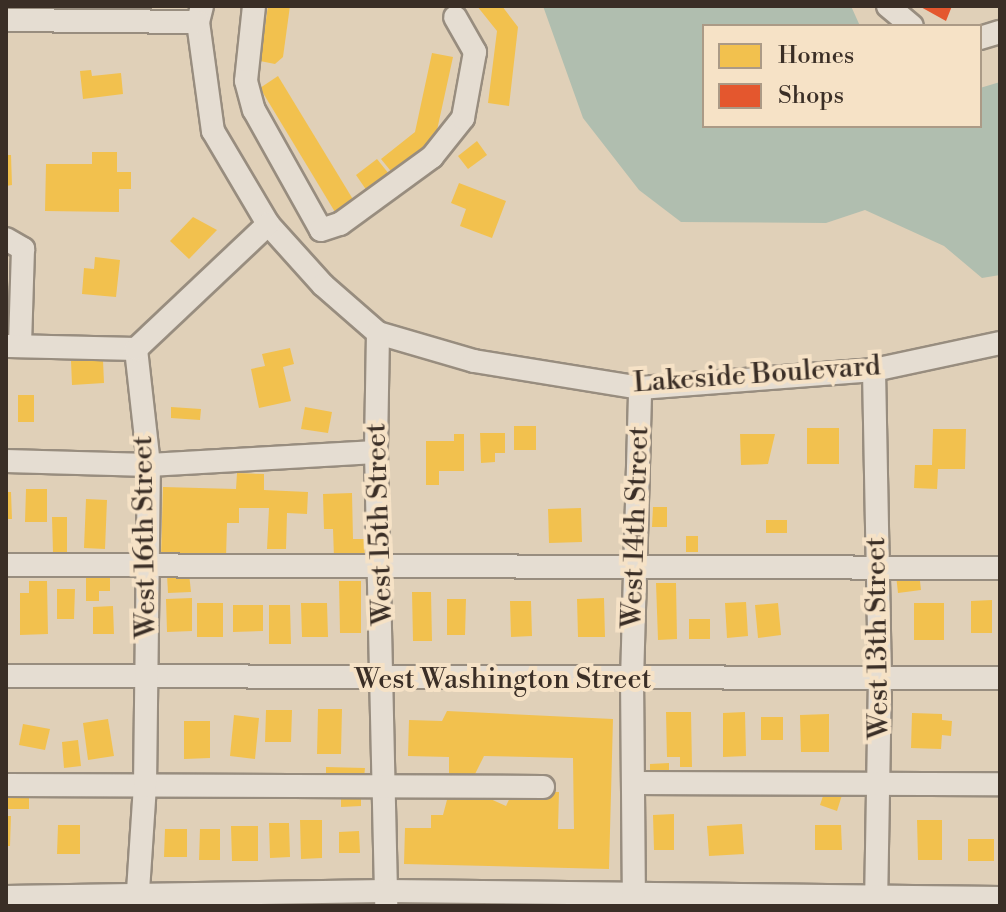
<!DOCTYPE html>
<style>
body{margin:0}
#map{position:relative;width:1006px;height:912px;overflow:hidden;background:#e0d0b8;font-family:"Libre Bodoni",serif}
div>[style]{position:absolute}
.water>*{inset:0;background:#b0beaf}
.homes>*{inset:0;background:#f2c14e}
.shops>*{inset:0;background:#e4572e}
.roads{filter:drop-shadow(2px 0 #988d7f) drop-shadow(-2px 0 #988d7f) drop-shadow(0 2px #988d7f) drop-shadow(0 -2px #988d7f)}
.minor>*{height:22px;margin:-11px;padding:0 11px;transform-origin:11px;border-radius:11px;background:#e5ddd2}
span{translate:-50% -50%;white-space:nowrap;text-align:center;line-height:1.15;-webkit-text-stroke:8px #f6e2c6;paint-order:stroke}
.street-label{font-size:28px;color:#3a2e26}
.frame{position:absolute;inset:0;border:8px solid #3a2e26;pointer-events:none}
.legend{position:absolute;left:702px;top:24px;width:280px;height:104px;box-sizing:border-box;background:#f6e2c6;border:2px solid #ab9a86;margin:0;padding:10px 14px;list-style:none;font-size:24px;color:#3a2e26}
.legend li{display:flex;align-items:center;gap:16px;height:40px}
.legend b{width:40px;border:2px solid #ab9a86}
</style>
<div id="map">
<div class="water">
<i style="clip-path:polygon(543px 6px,851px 6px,860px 26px,704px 26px,704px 126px,980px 126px,980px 88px,1000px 82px,1000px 275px,982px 278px,944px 246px,865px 210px,826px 223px,681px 222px,639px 190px,583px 118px)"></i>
</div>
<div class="homes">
<i style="clip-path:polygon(268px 6px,290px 6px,283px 57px,275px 64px,260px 61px)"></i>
<i style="clip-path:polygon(477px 6px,502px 6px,518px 27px,509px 106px,488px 103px,497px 31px)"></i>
<i style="clip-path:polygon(432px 53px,453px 57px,434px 144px,394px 175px,381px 159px,415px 132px)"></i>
<i style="clip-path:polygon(91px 70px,92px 76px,121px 73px,123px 94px,83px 99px,80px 71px)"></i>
<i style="clip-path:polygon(278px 76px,354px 201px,335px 212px,260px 88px)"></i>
<i style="clip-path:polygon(477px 141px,487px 155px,468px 169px,458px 156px)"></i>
<i style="clip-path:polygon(92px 152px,117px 152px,117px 172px,131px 172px,131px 189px,119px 189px,119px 212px,45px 211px,46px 164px,92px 164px)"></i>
<i style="clip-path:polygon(6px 155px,11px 155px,12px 185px,6px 186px)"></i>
<i style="clip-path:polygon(377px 159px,389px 174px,367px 191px,356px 175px)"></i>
<i style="clip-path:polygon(459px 183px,506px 201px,492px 238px,460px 226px,466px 209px,451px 203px)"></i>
<i style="clip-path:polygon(193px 217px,217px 230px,189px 259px,170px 241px)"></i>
<i style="clip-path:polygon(95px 257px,120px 260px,116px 297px,82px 294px,84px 268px,94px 269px)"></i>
<i style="clip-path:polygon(290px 348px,294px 364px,283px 367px,291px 401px,259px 408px,251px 369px,265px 366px,262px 354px)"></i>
<i style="clip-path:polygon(103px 360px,104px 383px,72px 385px,71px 361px)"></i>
<i style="clip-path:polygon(18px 395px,34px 395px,34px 422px,18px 422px)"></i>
<i style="clip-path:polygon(171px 407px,201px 409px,200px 420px,171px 418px)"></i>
<i style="clip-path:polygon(305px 407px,332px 412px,328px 433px,301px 429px)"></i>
<i style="clip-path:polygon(514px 426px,536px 426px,536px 450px,514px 450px)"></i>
<i style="clip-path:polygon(807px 428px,839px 428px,839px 464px,807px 464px)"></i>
<i style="clip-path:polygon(933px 429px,966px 429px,965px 469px,938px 469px,937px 489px,914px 488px,915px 465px,932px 465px)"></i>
<i style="clip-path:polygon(480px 433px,505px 433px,505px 453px,495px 453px,495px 462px,481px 463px)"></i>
<i style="clip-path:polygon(454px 434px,464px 434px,464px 471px,439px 471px,439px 485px,426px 485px,426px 441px,454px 441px)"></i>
<i style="clip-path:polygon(740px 434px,775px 434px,768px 464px,741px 465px)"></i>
<i style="clip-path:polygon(237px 473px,264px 474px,264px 490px,308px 492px,307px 514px,287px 513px,286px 549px,267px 549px,269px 508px,239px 508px,239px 523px,227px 523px,226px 558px,161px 557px,163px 487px,236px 489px)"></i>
<i style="clip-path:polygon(26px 489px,47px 489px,47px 522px,25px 522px)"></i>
<i style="clip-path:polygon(6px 492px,11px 492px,12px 519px,6px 519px)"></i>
<i style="clip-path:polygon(352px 493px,353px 539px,364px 539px,365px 557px,334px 558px,333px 529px,324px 529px,323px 494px)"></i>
<i style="clip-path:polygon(86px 499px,107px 500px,105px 549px,84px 548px)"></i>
<i style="clip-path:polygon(653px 507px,667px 507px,667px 527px,652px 527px)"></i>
<i style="clip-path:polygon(581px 508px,582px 542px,549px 543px,548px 509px)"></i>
<i style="clip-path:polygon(52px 517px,67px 517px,67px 552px,53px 553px)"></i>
<i style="clip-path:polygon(766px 520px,787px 520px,787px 533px,766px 533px)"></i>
<i style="clip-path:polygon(686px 536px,698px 536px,698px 552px,686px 552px)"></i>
<i style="clip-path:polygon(919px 572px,921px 590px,898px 593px,896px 575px)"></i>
<i style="clip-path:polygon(189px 573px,191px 592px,168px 593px,167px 575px)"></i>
<i style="clip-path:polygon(86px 575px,110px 575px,110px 591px,99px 591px,99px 601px,86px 601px)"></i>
<i style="clip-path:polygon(29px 581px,47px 581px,48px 634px,20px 635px,20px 593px,29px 593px)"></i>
<i style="clip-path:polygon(339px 581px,361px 581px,361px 633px,340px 633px)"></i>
<i style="clip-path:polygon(656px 583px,676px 583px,677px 639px,658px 640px)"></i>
<i style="clip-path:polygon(57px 589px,75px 589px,74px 619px,57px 619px)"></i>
<i style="clip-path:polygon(412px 592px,431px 592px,432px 641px,413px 641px)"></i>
<i style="clip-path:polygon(192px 598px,192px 631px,167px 632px,166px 599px)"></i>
<i style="clip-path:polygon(604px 598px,605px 637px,578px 637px,577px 599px)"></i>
<i style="clip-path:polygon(447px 599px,466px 599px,465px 635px,447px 635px)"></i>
<i style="clip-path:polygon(992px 600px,992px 633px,971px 633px,971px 601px)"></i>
<i style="clip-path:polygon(510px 601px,531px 601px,532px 636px,511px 637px)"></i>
<i style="clip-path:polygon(746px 602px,748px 636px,727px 638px,725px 603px)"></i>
<i style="clip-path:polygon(197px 603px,223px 603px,223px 637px,197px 637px)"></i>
<i style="clip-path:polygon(301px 603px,327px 603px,328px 637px,302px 637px)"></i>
<i style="clip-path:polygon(778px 603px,781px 635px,758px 638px,755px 605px)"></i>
<i style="clip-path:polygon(914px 603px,944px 603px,944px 640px,914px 640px)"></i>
<i style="clip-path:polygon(233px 605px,263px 605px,263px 631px,233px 632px)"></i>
<i style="clip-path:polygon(269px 605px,290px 605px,291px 644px,269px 644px)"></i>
<i style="clip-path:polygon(113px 606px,114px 634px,93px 634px,93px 607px)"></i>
<i style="clip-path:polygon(689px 619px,710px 619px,710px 639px,689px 639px)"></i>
<i style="clip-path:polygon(318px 709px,342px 709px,341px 754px,317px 754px)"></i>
<i style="clip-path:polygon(266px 710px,292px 710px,291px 742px,265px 742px)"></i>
<i style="clip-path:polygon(447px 711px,613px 719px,609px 869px,404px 864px,405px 828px,431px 828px,431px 815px,443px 815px,448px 796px,486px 797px,506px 806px,513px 791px,559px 792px,558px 829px,574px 829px,573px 758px,484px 756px,474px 776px,449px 775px,449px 757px,408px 756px,409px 720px,442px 721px)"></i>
<i style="clip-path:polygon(666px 712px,691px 712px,692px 767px,680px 767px,680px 757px,667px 757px)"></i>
<i style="clip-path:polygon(745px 712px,746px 756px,723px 757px,723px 713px)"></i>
<i style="clip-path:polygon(912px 713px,942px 714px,942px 720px,952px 721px,951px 736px,942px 735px,941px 749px,911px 748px)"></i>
<i style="clip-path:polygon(829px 714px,829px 752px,801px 752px,800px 715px)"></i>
<i style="clip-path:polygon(234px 715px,259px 718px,255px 759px,230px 756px)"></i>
<i style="clip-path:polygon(761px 717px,783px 717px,783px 740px,761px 740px)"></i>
<i style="clip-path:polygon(108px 719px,114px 756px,88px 760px,83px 723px)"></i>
<i style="clip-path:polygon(184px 721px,210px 721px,210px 758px,184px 759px)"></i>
<i style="clip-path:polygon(23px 724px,50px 729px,45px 750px,19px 745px)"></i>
<i style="clip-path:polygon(78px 740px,81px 766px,64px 768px,62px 742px)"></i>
<i style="clip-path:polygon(669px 763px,669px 780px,650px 781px,650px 764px)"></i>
<i style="clip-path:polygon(326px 767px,365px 768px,364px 778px,326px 777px)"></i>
<i style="clip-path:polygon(825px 790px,842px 795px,837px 811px,820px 805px)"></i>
<i style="clip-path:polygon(361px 791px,361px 806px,341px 807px,341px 792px)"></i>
<i style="clip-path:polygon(6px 795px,29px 795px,29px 809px,6px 809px)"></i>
<i style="clip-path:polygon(674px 814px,674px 850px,654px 850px,653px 815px)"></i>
<i style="clip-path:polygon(6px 816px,11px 816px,10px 846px,6px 846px)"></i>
<i style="clip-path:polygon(300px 820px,322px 820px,322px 858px,301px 859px)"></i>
<i style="clip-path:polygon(917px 820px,942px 820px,942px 860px,918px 860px)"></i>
<i style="clip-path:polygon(269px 823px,289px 823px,290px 857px,270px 858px)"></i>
<i style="clip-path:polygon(742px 824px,744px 854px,709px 856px,707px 826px)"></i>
<i style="clip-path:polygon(58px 825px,80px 825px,80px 854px,57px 854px)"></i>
<i style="clip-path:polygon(815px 825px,841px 825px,842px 850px,815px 850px)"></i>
<i style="clip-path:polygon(231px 826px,258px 826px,258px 861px,232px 861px)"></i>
<i style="clip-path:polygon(165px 829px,187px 829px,187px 857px,164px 857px)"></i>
<i style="clip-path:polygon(200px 829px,220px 829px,220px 860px,199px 860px)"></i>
<i style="clip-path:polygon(359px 831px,360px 853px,339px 853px,339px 832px)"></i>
<i style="clip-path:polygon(968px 839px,994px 839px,994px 861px,968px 861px)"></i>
</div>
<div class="shops">
<i style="clip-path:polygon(919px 6px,952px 6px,946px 21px)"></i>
</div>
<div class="roads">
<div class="minor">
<i style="left:202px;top:6px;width:16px;rotate:104deg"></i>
<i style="left:198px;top:22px;width:110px;rotate:82.2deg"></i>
<i style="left:213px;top:131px;width:108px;rotate:59.4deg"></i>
<i style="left:268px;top:224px;width:82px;rotate:48deg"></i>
<i style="left:323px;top:285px;width:73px;rotate:41.1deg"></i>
<i style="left:378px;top:333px;width:100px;rotate:16.3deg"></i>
<i style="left:474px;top:361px;width:168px;rotate:9.2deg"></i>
<i style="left:640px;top:388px;width:235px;rotate:-4.4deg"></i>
<i style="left:874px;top:370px;width:129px;rotate:-12.1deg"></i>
<i style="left:254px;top:6px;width:75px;rotate:96.1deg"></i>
<i style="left:246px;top:81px;width:30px;rotate:75deg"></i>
<i style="left:254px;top:110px;width:137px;rotate:60.8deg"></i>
<i style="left:321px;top:230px;width:20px;rotate:-18deg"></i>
<i style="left:340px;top:224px;width:114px;rotate:-36.1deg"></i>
<i style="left:432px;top:157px;width:50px;rotate:-51.5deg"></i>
<i style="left:463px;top:118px;width:67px;rotate:-79.7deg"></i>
<i style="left:475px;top:52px;width:40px;rotate:-119.7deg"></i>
<i style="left:888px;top:6px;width:31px;rotate:40deg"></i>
<i style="left:6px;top:20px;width:192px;rotate:0.6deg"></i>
<i style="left:980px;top:38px;width:21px;rotate:-17deg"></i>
<i style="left:6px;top:239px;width:20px;rotate:30deg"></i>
<i style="left:23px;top:249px;width:97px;rotate:91.8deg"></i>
<i style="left:378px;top:333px;width:119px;rotate:91deg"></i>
<i style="left:376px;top:452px;width:453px;rotate:88.7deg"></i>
<i style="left:6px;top:346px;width:130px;rotate:1.3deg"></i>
<i style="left:874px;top:370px;width:307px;rotate:88.9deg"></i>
<i style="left:880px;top:677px;width:229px;rotate:91deg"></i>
<i style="left:6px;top:461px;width:143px;rotate:1.6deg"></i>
<i style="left:149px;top:465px;width:227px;rotate:-3.3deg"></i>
<i style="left:6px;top:565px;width:994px;rotate:0.17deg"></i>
<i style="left:6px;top:676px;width:994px;rotate:0.12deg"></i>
<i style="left:633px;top:783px;width:367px;rotate:0.2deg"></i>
<i style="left:6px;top:785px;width:537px;rotate:0.21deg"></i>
<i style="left:6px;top:897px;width:380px;rotate:-0.9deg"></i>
<i style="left:386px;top:891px;width:614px;rotate:0.65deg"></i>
<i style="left:137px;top:906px;width:120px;rotate:-86.2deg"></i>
<i style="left:145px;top:786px;width:321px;rotate:-89.3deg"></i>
<i style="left:149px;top:465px;width:117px;rotate:-96.4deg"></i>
<i style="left:136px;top:349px;width:182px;rotate:-43.4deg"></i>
<i style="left:634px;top:906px;width:225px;rotate:-90.5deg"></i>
<i style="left:632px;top:681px;width:293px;rotate:-88.4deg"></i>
</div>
</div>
<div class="street-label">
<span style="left:757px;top:375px;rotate:-4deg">Lakeside Boulevard</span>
<span style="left:380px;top:524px;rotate:-92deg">West 15th Street</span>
<span style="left:636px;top:527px;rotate:-88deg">West 14th Street</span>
<span style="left:145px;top:537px;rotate:-91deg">West 16th Street</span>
<span style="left:878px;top:638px;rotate:-91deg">West 13th Street</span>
<span style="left:503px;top:680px">West Washington Street</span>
</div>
<div class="frame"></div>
<ul class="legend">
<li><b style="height:22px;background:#f2c14e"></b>Homes</li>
<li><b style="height:22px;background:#e4572e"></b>Shops</li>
</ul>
</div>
